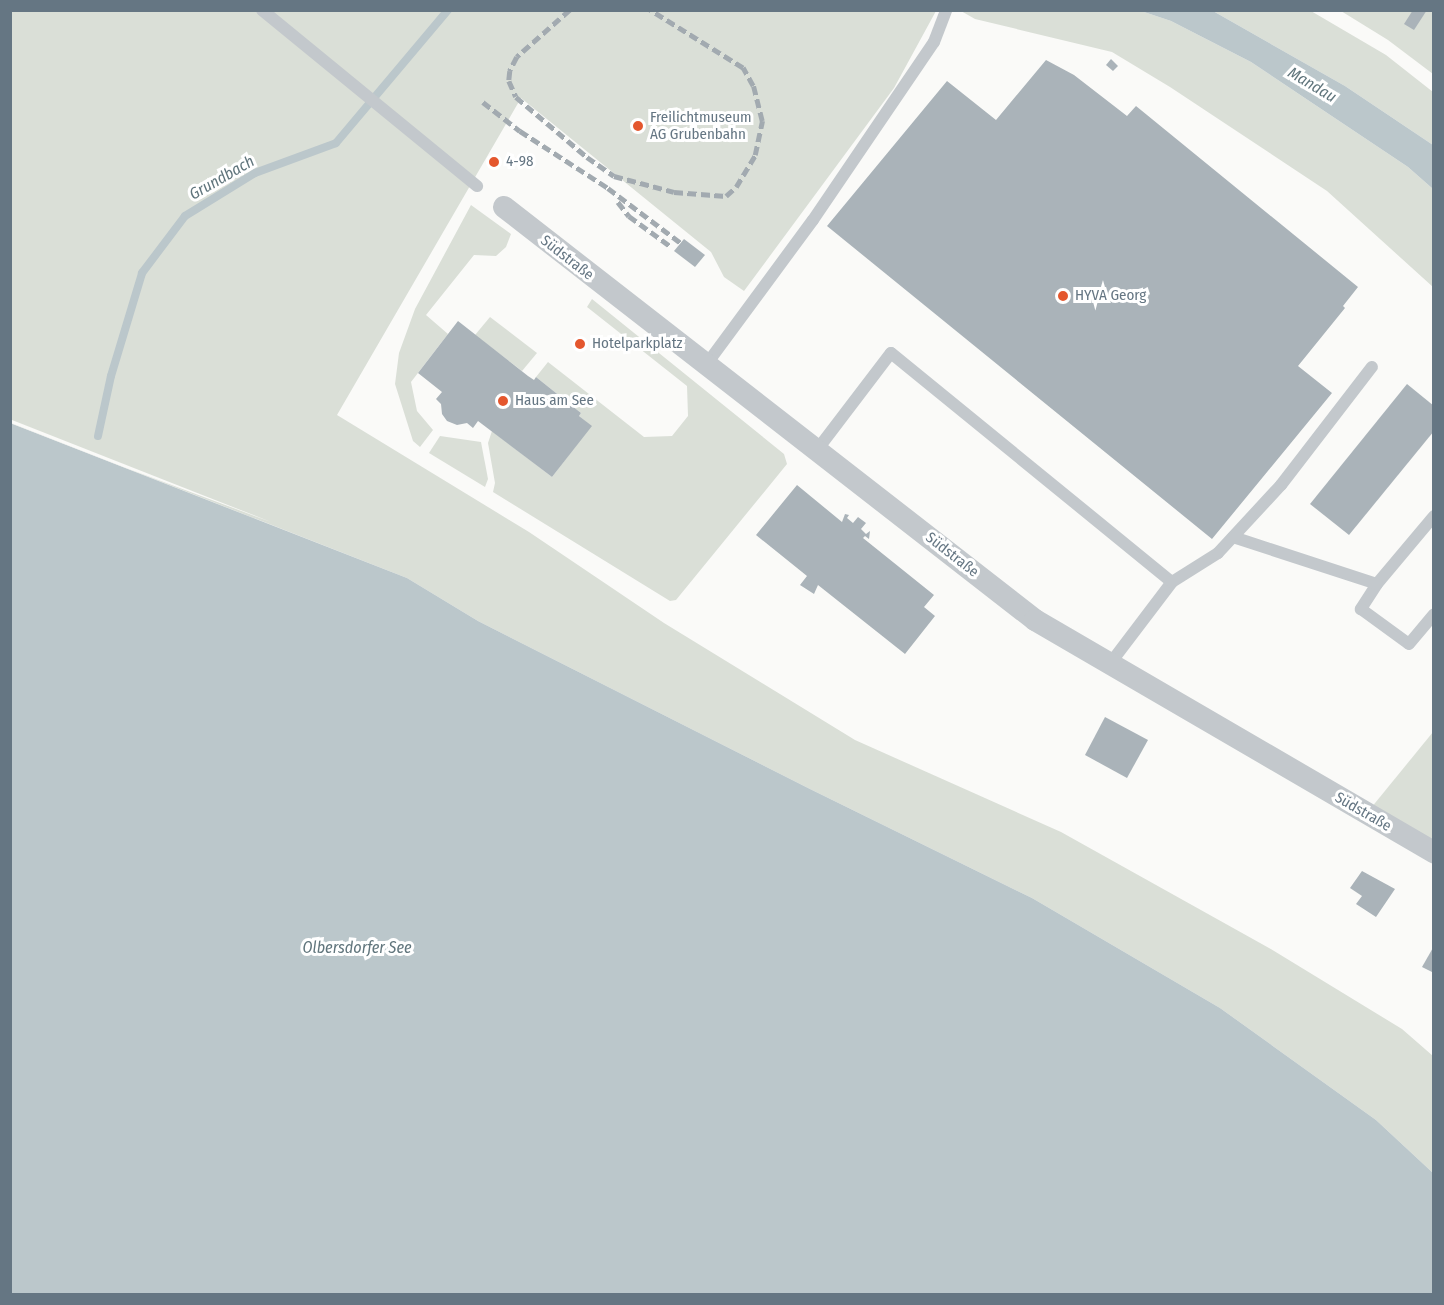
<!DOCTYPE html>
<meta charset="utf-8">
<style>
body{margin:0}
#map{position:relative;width:1444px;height:1305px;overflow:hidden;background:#fafaf8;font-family:"Fira Sans Condensed",sans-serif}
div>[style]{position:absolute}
.green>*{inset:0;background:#dadfd7}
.water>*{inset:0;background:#bbc7cb}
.pier>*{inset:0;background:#fafaf8}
.stream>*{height:8px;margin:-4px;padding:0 4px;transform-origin:4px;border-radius:4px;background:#bbc7cb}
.building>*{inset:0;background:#aab3b9}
.lane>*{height:12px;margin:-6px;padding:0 6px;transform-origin:6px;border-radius:6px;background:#c3c8cc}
.street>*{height:22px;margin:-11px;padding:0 11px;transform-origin:11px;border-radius:11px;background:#c3c8cc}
.rail>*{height:4.5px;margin-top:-2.25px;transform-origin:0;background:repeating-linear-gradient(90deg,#a2aab0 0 9px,transparent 0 13.5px)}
.dots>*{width:16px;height:16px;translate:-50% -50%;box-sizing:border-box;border:3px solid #fff;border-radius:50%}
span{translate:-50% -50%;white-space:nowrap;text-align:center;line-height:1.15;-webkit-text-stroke:6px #fff;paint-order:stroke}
.poi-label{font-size:15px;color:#657683}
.left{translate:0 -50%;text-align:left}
.street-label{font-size:15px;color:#657683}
.water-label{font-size:16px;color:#60757c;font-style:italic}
.frame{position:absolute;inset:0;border:12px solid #657683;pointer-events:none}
</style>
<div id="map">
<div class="green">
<i style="clip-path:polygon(10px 11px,936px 11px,894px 88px,744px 291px,724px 277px,711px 252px,521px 98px,337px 415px,529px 532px,664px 623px,855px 740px,1061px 832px,1269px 948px,1402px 1029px,1433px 1056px,1433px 1173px,1376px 1120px,1220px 1008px,1032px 898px,810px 789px,478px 621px,407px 578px,11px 423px)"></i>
<i style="clip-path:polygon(961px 11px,1141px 11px,1171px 21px,1251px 62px,1408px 167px,1433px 189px,1433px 287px,1327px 191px,1170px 87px,1112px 52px,975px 19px)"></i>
<i style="clip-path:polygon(1213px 11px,1311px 11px,1386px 55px,1433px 92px,1433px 145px,1345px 86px)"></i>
<i style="clip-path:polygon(1341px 11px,1433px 11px,1433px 74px,1388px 40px)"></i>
<i style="clip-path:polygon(471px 205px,511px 234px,506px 247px,496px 256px,474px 255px,426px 315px,448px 334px,411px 382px,417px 411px,433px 430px,420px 447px,413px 441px,395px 384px,399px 353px,415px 309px)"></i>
<i style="clip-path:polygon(592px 299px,784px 454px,787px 464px,676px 600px,670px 601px,493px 492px,495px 483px,488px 443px,492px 431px,552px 477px,591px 426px,579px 416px,581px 413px,536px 377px,548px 362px,644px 437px,672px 436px,688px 416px,687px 386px,587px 307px)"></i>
<i style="clip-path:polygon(490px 317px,537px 353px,522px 371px,475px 335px)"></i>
<i style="clip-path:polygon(440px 436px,481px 442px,488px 479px,485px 487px,429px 453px)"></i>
<i style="clip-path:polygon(1433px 732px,1433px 841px,1371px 808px)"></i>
</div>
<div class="water">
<i style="clip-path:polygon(1141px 11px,1213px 11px,1345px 86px,1433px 145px,1433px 189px,1408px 167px,1251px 62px,1171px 21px)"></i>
<i style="clip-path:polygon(10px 423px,407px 578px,478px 621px,810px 789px,1032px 898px,1220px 1008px,1376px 1120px,1433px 1173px,1433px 1294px,11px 1294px)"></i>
</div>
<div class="pier">
<i style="clip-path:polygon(10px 420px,12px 420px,271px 522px,126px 468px,11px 423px)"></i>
</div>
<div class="stream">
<i style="left:98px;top:436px;width:61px;rotate:-77.8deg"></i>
<i style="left:111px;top:376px;width:108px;rotate:-73.2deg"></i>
<i style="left:142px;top:273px;width:71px;rotate:-53deg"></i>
<i style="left:185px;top:216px;width:82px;rotate:-31.6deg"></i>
<i style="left:255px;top:173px;width:86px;rotate:-20.3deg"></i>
<i style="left:336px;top:143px;width:174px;rotate:-49.9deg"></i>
</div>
<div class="building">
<i style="clip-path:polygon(1413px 10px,1427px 10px,1414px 30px,1404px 24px)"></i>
<i style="clip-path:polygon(1111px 59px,1118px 66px,1113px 71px,1106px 65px)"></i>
<i style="clip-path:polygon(1046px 60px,1074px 75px,1127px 116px,1136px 106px,1358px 287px,1343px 306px,1345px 308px,1298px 366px,1332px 393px,1212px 539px,827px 226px,947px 81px,996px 120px)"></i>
<i style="clip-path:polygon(684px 239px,705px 255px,695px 267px,674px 251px)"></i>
<i style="clip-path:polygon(458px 321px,528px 376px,534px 380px,536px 377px,581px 413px,579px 416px,592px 426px,552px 477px,478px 421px,473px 428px,467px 423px,457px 425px,447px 421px,442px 414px,441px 404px,436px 399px,442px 392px,418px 373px)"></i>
<i style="clip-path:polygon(1407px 384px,1434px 406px,1434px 431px,1349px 535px,1310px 504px)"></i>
<i style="clip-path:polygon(797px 485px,842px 522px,845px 514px,849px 515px,847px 518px,853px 523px,858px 517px,866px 523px,861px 529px,866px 534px,870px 531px,869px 539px,865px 536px,863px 538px,934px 595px,924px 607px,935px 616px,905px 654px,818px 585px,814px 594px,800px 585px,807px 576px,756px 535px)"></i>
<i style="clip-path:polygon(1105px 717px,1148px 740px,1127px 778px,1085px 755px)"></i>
<i style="clip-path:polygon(1362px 871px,1395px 889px,1376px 917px,1356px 904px,1362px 896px,1350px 888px)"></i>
<i style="clip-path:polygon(1434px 946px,1434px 973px,1422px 967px)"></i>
</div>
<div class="lane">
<i style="left:262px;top:10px;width:278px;rotate:39.3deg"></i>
<i style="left:706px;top:365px;width:180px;rotate:-53.6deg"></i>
<i style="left:813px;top:220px;width:215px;rotate:-55.8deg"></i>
<i style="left:934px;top:42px;width:34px;rotate:-69deg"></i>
<i style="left:817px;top:450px;width:122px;rotate:-52.7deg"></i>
<i style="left:891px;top:353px;width:362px;rotate:39.2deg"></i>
<i style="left:1172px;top:582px;width:104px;rotate:127.2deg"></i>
<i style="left:1434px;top:516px;width:89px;rotate:130deg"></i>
<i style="left:1377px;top:584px;width:30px;rotate:123deg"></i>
<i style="left:1361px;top:609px;width:59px;rotate:36.1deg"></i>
<i style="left:1409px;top:644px;width:39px;rotate:-50deg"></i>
<i style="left:1233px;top:537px;width:151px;rotate:18.1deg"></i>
<i style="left:1172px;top:582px;width:54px;rotate:-32.2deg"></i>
<i style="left:1218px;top:553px;width:93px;rotate:-47.2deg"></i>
<i style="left:1281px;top:485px;width:149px;rotate:-52.4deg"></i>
</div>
<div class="street">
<i style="left:504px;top:207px;width:673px;rotate:37.87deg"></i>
<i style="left:1035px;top:620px;width:462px;rotate:30.2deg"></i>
</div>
<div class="rail">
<i style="left:570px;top:10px;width:71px;rotate:138.4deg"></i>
<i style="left:517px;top:57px;width:16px;rotate:117deg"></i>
<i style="left:510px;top:71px;width:10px;rotate:96deg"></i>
<i style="left:509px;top:81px;width:17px;rotate:66deg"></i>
<i style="left:516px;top:97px;width:93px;rotate:40.2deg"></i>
<i style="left:587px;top:157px;width:33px;rotate:35deg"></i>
<i style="left:614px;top:176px;width:62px;rotate:14.9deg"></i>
<i style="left:674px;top:192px;width:52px;rotate:4.4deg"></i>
<i style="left:726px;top:196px;width:13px;rotate:-42deg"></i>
<i style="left:736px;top:187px;width:37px;rotate:-59deg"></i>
<i style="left:755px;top:155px;width:35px;rotate:-78deg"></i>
<i style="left:762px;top:121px;width:36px;rotate:-104deg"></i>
<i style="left:753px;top:86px;width:21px;rotate:-119deg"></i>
<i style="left:743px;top:68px;width:110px;rotate:-148.1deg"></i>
<i style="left:483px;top:102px;width:47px;rotate:38.1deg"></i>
<i style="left:520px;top:131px;width:105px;rotate:32.9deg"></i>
<i style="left:608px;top:188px;width:91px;rotate:37deg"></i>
<i style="left:618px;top:202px;width:18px;rotate:52deg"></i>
<i style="left:629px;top:216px;width:51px;rotate:36.2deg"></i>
</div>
<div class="dots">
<i style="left:638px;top:126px;background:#e4572e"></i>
<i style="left:494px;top:162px;background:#e4572e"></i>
<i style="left:1063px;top:296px;background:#e4572e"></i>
<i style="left:580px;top:344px;background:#e4572e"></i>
<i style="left:503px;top:401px;background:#e4572e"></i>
</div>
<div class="poi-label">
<span class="left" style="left:650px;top:126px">Freilichtmuseum<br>AG Grubenbahn</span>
<span class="left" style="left:506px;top:162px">4-98</span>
<span class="left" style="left:1075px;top:296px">HYVA Georg</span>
<span class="left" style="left:592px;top:344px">Hotelparkplatz</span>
<span class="left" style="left:515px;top:401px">Haus am See</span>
</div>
<div class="street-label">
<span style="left:567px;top:258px;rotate:38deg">Südstraße</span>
<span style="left:952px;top:555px;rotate:38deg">Südstraße</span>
<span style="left:1363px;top:812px;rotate:30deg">Südstraße</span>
</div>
<div class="water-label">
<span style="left:1312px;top:85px;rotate:31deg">Mandau</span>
<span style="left:222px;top:178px;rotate:-30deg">Grundbach</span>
<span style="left:357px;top:948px">Olbersdorfer See</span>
</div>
<div class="frame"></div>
</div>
